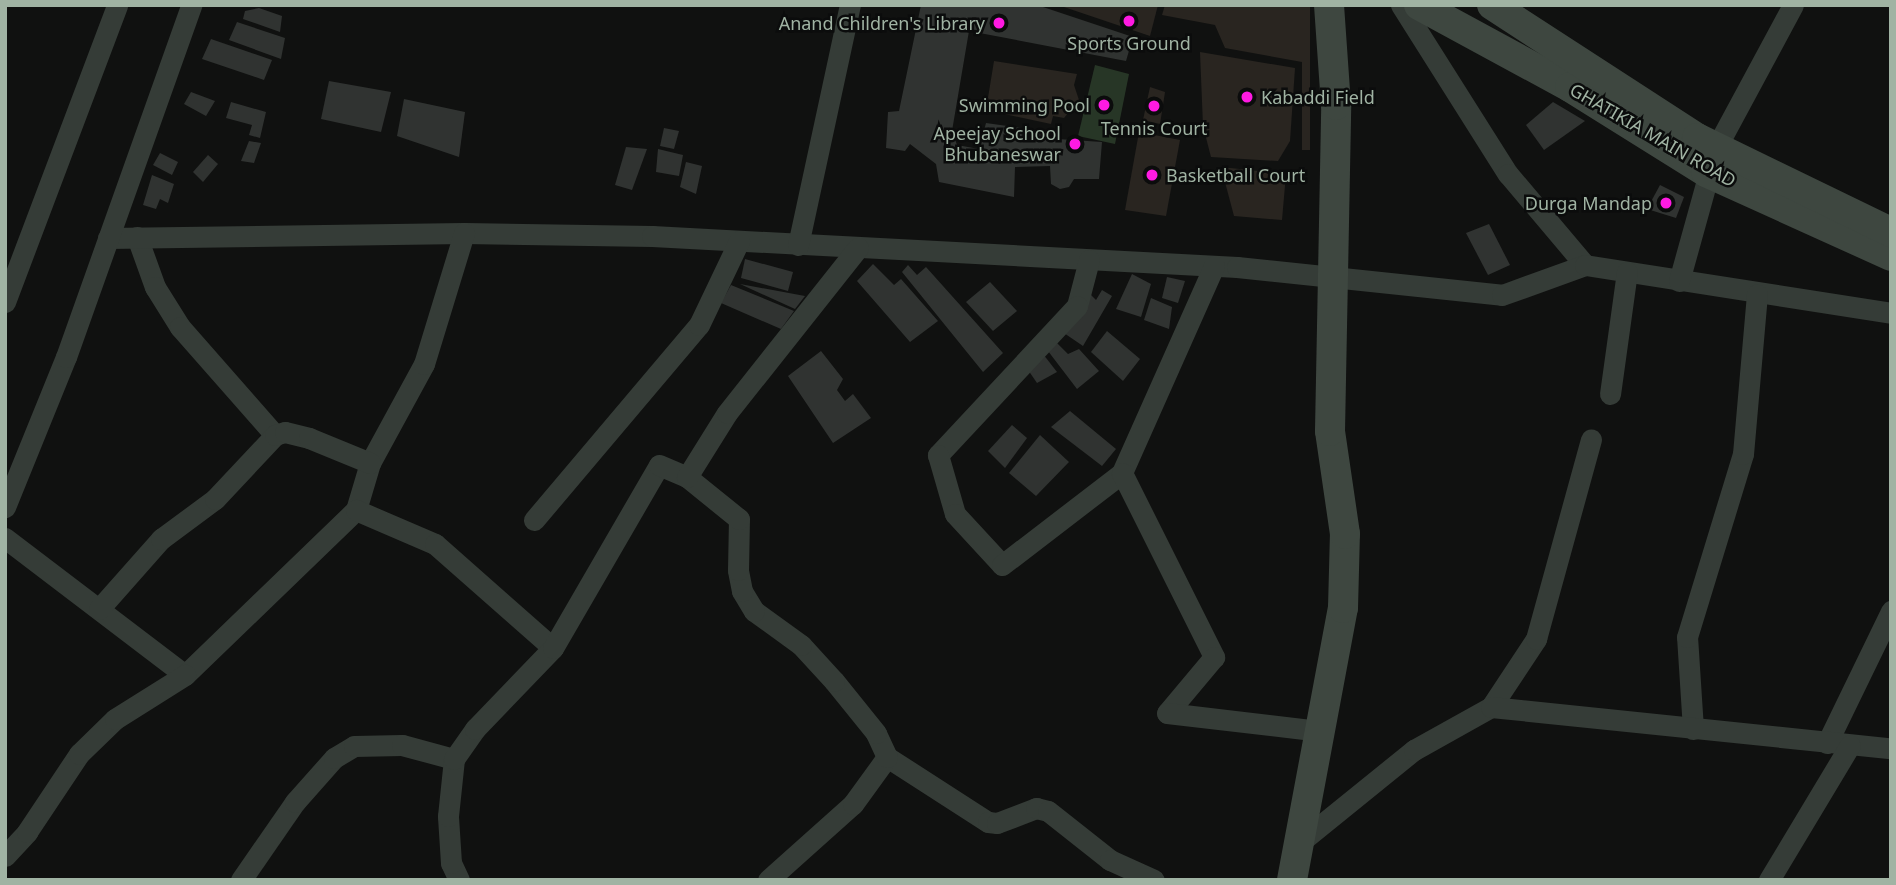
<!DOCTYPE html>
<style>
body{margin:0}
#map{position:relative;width:1896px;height:885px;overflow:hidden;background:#101110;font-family:"Noto Sans",sans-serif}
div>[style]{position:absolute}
.green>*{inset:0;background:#292520}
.water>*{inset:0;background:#273626}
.building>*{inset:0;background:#303331}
.street>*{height:21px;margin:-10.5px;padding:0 10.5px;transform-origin:10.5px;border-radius:10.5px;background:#353c37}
.secondary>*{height:30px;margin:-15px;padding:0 15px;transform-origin:15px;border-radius:15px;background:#3e4740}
.dots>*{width:19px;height:19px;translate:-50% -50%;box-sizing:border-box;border:4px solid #0b0c0c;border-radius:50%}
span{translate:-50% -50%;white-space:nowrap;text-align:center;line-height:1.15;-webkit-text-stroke:5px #0b0c0c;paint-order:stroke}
.poi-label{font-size:18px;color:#a0b3a3}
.right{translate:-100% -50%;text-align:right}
.left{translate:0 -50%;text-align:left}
.street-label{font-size:18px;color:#a0b3a3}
.frame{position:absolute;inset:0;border:7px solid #a0b3a3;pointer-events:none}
</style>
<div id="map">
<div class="green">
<i style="clip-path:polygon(1058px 5px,1158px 5px,1150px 36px)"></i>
<i style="clip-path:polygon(1165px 5px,1310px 5px,1310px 150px,1302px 150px,1302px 62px,1225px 48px,1215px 25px,1162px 15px)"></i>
<i style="clip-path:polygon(1200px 52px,1295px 68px,1290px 141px,1278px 161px,1211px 157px,1203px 126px)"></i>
<i style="clip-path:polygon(994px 61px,1077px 74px,1074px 85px,1079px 100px,1064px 118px,1053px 116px,1051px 124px,986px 110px)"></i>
<i style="clip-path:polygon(1150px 87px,1165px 92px,1160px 124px,1143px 120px)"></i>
<i style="clip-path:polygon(1139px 132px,1180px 140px,1166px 216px,1125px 210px)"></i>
<i style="clip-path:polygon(1221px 167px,1286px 174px,1282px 220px,1234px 216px)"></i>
</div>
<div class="water">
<i style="clip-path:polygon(1095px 65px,1129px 74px,1115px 144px,1078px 136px)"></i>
</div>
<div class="building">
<i style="clip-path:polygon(921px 5px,1037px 5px,1133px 37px,1126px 61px,969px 31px,952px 131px,957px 145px,979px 149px,986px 123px,1042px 131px,1043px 138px,1102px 142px,1099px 179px,1074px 179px,1069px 187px,1060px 189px,1051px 184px,1050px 166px,1015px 167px,1014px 197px,939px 182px,936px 164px,910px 144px,905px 151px,886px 148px,888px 112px,899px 111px)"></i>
<i style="clip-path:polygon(259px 8px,282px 16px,280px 32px,243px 19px,245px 11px)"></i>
<i style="clip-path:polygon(237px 22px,285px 38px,281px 59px,229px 40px)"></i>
<i style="clip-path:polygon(211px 39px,272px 60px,264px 80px,202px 59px)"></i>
<i style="clip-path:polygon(329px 81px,391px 92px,381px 132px,321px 119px)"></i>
<i style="clip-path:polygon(191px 92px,215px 101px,206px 116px,184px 104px)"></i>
<i style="clip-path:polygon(404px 99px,465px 112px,459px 157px,397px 136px)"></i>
<i style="clip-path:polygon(231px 102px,266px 112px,260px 138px,249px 135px,252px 125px,226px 118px)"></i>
<i style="clip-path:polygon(1553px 102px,1585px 121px,1544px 150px,1526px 125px)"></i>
<i style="clip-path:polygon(664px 128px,679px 131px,674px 149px,660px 146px)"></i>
<i style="clip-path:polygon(249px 141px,261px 143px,254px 163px,241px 161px)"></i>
<i style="clip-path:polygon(626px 147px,647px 149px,632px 190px,615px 185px)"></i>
<i style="clip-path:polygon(658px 149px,683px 155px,679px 176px,656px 172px)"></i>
<i style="clip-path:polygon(160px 153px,178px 162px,172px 175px,153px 165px)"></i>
<i style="clip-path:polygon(208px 155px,218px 164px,203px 182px,193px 172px)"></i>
<i style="clip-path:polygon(686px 162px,702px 166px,696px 194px,680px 187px)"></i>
<i style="clip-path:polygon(152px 175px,174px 184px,168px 203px,160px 199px,156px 209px,143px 205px)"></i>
<i style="clip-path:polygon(1660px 185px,1684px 197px,1676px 218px,1647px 209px)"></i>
<i style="clip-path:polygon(1489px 224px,1510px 265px,1488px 275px,1466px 233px)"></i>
<i style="clip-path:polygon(745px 259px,793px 272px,788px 291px,741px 278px)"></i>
<i style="clip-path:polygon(873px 264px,894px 285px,901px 279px,938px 321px,910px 342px,857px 281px)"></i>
<i style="clip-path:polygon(908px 265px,917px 275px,926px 267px,1003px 353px,983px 372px,902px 272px)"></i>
<i style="clip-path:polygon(1132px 274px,1151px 284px,1141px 317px,1116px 309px)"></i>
<i style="clip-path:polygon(1167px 277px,1185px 281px,1178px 303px,1162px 298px)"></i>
<i style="clip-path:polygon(990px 282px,1017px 311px,993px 331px,966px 302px)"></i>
<i style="clip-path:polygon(740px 284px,805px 296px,795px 309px)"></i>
<i style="clip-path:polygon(731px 285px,794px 311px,781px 329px,721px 303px)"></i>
<i style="clip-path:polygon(1102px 290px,1112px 296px,1083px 346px,1061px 331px,1088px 292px,1096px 300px)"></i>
<i style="clip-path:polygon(1151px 298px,1172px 307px,1169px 329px,1144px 320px)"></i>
<i style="clip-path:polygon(1107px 331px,1140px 359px,1123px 381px,1091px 352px)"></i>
<i style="clip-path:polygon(1056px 342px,1068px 354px,1079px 349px,1099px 371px,1077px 389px,1048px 351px)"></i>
<i style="clip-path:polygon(821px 351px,843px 379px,837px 390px,845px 401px,853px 394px,871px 418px,833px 443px,788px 376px)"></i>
<i style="clip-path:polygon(1043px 354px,1057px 372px,1037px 383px,1026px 367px)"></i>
<i style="clip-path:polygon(1070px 411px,1116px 449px,1102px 466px,1051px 427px)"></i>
<i style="clip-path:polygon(1012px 425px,1027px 438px,1005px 468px,988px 451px)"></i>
<i style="clip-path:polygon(1040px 435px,1069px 462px,1036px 496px,1009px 473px)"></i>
</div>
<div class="street">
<i style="left:1401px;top:5px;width:200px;rotate:57.7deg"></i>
<i style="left:1508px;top:174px;width:119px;rotate:49.8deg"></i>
<i style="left:137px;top:237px;width:53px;rotate:70.2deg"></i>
<i style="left:155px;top:287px;width:47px;rotate:58deg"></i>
<i style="left:180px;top:327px;width:144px;rotate:48.7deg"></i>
<i style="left:108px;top:238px;width:356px;rotate:-0.8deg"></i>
<i style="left:464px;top:233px;width:188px;rotate:0.9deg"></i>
<i style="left:652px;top:236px;width:586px;rotate:3.03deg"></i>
<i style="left:1237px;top:267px;width:266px;rotate:6deg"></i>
<i style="left:1502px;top:295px;width:88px;rotate:-19.9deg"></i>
<i style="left:1585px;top:265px;width:310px;rotate:8.9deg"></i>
<i style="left:798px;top:245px;width:246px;rotate:-77.8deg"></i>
<i style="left:1089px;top:260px;width:48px;rotate:104.6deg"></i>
<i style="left:1077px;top:306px;width:204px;rotate:133deg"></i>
<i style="left:938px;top:455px;width:61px;rotate:73.9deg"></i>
<i style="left:955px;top:514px;width:69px;rotate:47.3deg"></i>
<i style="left:1002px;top:565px;width:151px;rotate:-37.5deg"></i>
<i style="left:1214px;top:266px;width:227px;rotate:114deg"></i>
<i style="left:1122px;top:473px;width:206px;rotate:63.4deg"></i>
<i style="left:1214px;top:657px;width:73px;rotate:130deg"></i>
<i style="left:1167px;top:713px;width:155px;rotate:6.7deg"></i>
<i style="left:1679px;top:281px;width:138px;rotate:-74.5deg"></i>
<i style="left:1716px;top:148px;width:162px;rotate:-61.7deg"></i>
<i style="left:5px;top:302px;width:317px;rotate:-69.3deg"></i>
<i style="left:1610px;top:394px;width:123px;rotate:-82.1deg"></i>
<i style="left:5px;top:507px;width:162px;rotate:-67.9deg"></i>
<i style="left:66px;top:357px;width:374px;rotate:-70.4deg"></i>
<i style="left:356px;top:510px;width:49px;rotate:-73.4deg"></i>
<i style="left:370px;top:463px;width:113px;rotate:-61.4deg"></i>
<i style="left:424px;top:364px;width:137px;rotate:-73deg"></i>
<i style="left:534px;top:520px;width:255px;rotate:-49.8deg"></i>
<i style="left:699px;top:325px;width:93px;rotate:-64.5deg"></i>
<i style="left:5px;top:538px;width:226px;rotate:37.3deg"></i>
<i style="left:185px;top:675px;width:238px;rotate:-44deg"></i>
<i style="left:356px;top:510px;width:86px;rotate:23.3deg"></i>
<i style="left:435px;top:544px;width:157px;rotate:41.4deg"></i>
<i style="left:99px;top:609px;width:94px;rotate:-48.5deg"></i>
<i style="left:161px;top:539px;width:67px;rotate:-36.5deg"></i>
<i style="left:215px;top:499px;width:88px;rotate:-46.8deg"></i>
<i style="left:275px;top:435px;width:10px;rotate:-17deg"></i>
<i style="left:285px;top:432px;width:25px;rotate:14deg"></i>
<i style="left:309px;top:438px;width:66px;rotate:22.3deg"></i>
<i style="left:1491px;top:707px;width:82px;rotate:-56.5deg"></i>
<i style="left:1536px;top:639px;width:207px;rotate:-74.6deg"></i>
<i style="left:1693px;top:729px;width:92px;rotate:-93.7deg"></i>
<i style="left:1687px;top:637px;width:191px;rotate:-73deg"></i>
<i style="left:1743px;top:454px;width:160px;rotate:-85deg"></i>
<i style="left:1827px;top:743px;width:147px;rotate:-64.1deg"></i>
<i style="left:887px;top:757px;width:120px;rotate:32.8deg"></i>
<i style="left:988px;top:822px;width:9px;rotate:6deg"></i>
<i style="left:997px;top:823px;width:42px;rotate:-21deg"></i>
<i style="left:1036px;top:808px;width:12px;rotate:14deg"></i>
<i style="left:1048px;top:811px;width:79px;rotate:38.3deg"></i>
<i style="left:1110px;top:860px;width:48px;rotate:24.4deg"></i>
<i style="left:1299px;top:843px;width:148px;rotate:-39deg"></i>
<i style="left:1414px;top:750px;width:88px;rotate:-29.2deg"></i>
<i style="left:1491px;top:707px;width:402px;rotate:5.9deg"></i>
<i style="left:5px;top:856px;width:33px;rotate:-47deg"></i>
<i style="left:27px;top:832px;width:94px;rotate:-56.3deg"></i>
<i style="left:79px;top:754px;width:50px;rotate:-44.2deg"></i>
<i style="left:115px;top:719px;width:83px;rotate:-32.2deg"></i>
<i style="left:241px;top:880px;width:95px;rotate:-55.3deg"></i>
<i style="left:295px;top:802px;width:59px;rotate:-48.4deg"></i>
<i style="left:334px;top:758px;width:23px;rotate:-31deg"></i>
<i style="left:354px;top:746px;width:48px;rotate:-1.2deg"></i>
<i style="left:402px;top:745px;width:54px;rotate:15.1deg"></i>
<i style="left:459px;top:880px;width:19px;rotate:-115deg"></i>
<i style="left:451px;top:863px;width:47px;rotate:-93.7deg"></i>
<i style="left:448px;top:816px;width:57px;rotate:-84deg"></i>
<i style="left:454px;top:759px;width:37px;rotate:-55deg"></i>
<i style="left:475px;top:729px;width:112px;rotate:-46.1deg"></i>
<i style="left:553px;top:648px;width:211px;rotate:-59.9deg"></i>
<i style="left:659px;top:465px;width:30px;rotate:23deg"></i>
<i style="left:768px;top:880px;width:114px;rotate:-41.8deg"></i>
<i style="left:853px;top:804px;width:58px;rotate:-54.1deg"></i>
<i style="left:887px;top:757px;width:26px;rotate:-115deg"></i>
<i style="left:876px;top:733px;width:67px;rotate:-128.9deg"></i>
<i style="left:834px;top:681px;width:49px;rotate:-132.5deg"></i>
<i style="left:801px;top:645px;width:58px;rotate:-144.1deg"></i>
<i style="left:754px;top:611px;width:23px;rotate:-121deg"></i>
<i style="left:742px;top:591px;width:21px;rotate:-101deg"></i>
<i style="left:738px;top:570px;width:51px;rotate:-88.9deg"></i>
<i style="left:739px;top:519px;width:67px;rotate:-141.1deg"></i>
<i style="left:687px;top:477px;width:75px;rotate:-58deg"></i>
<i style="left:727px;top:413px;width:211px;rotate:-51.6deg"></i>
<i style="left:1769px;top:880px;width:157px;rotate:-59deg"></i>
</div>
<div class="secondary">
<i style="left:1419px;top:5px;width:172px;rotate:28.5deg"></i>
<i style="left:1570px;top:87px;width:160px;rotate:32deg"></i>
<i style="left:1706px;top:172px;width:203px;rotate:24.4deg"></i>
<i style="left:1492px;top:5px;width:244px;rotate:33deg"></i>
<i style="left:1697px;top:138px;width:216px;rotate:25.9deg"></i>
<i style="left:1292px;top:880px;width:277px;rotate:-79.4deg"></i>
<i style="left:1343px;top:608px;width:74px;rotate:-88.5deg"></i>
<i style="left:1345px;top:534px;width:104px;rotate:-98.3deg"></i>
<i style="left:1330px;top:431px;width:326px;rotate:-88.9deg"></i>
<i style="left:1336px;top:105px;width:100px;rotate:-94deg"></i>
</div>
<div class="dots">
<i style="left:1129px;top:21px;background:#ff1ae2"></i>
<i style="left:999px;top:23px;background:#ff1ae2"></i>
<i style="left:1247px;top:97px;background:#ff1ae2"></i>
<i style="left:1104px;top:105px;background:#ff1ae2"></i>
<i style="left:1154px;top:106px;background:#ff1ae2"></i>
<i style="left:1075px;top:144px;background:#ff1ae2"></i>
<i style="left:1152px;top:175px;background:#ff1ae2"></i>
<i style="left:1666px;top:203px;background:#ff1ae2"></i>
</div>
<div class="poi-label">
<span class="right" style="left:985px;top:23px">Anand Children's Library</span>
<span style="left:1129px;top:43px">Sports Ground</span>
<span class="left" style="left:1261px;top:97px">Kabaddi Field</span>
<span class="right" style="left:1090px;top:105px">Swimming Pool</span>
<span style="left:1154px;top:128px">Tennis Court</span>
<span class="right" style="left:1061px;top:144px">Apeejay School<br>Bhubaneswar</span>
<span class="left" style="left:1166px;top:175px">Basketball Court</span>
<span class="right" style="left:1652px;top:203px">Durga Mandap</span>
</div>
<div class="street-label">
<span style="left:1653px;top:135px;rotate:30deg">GHATIKIA MAIN ROAD</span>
</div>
<div class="frame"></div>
</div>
